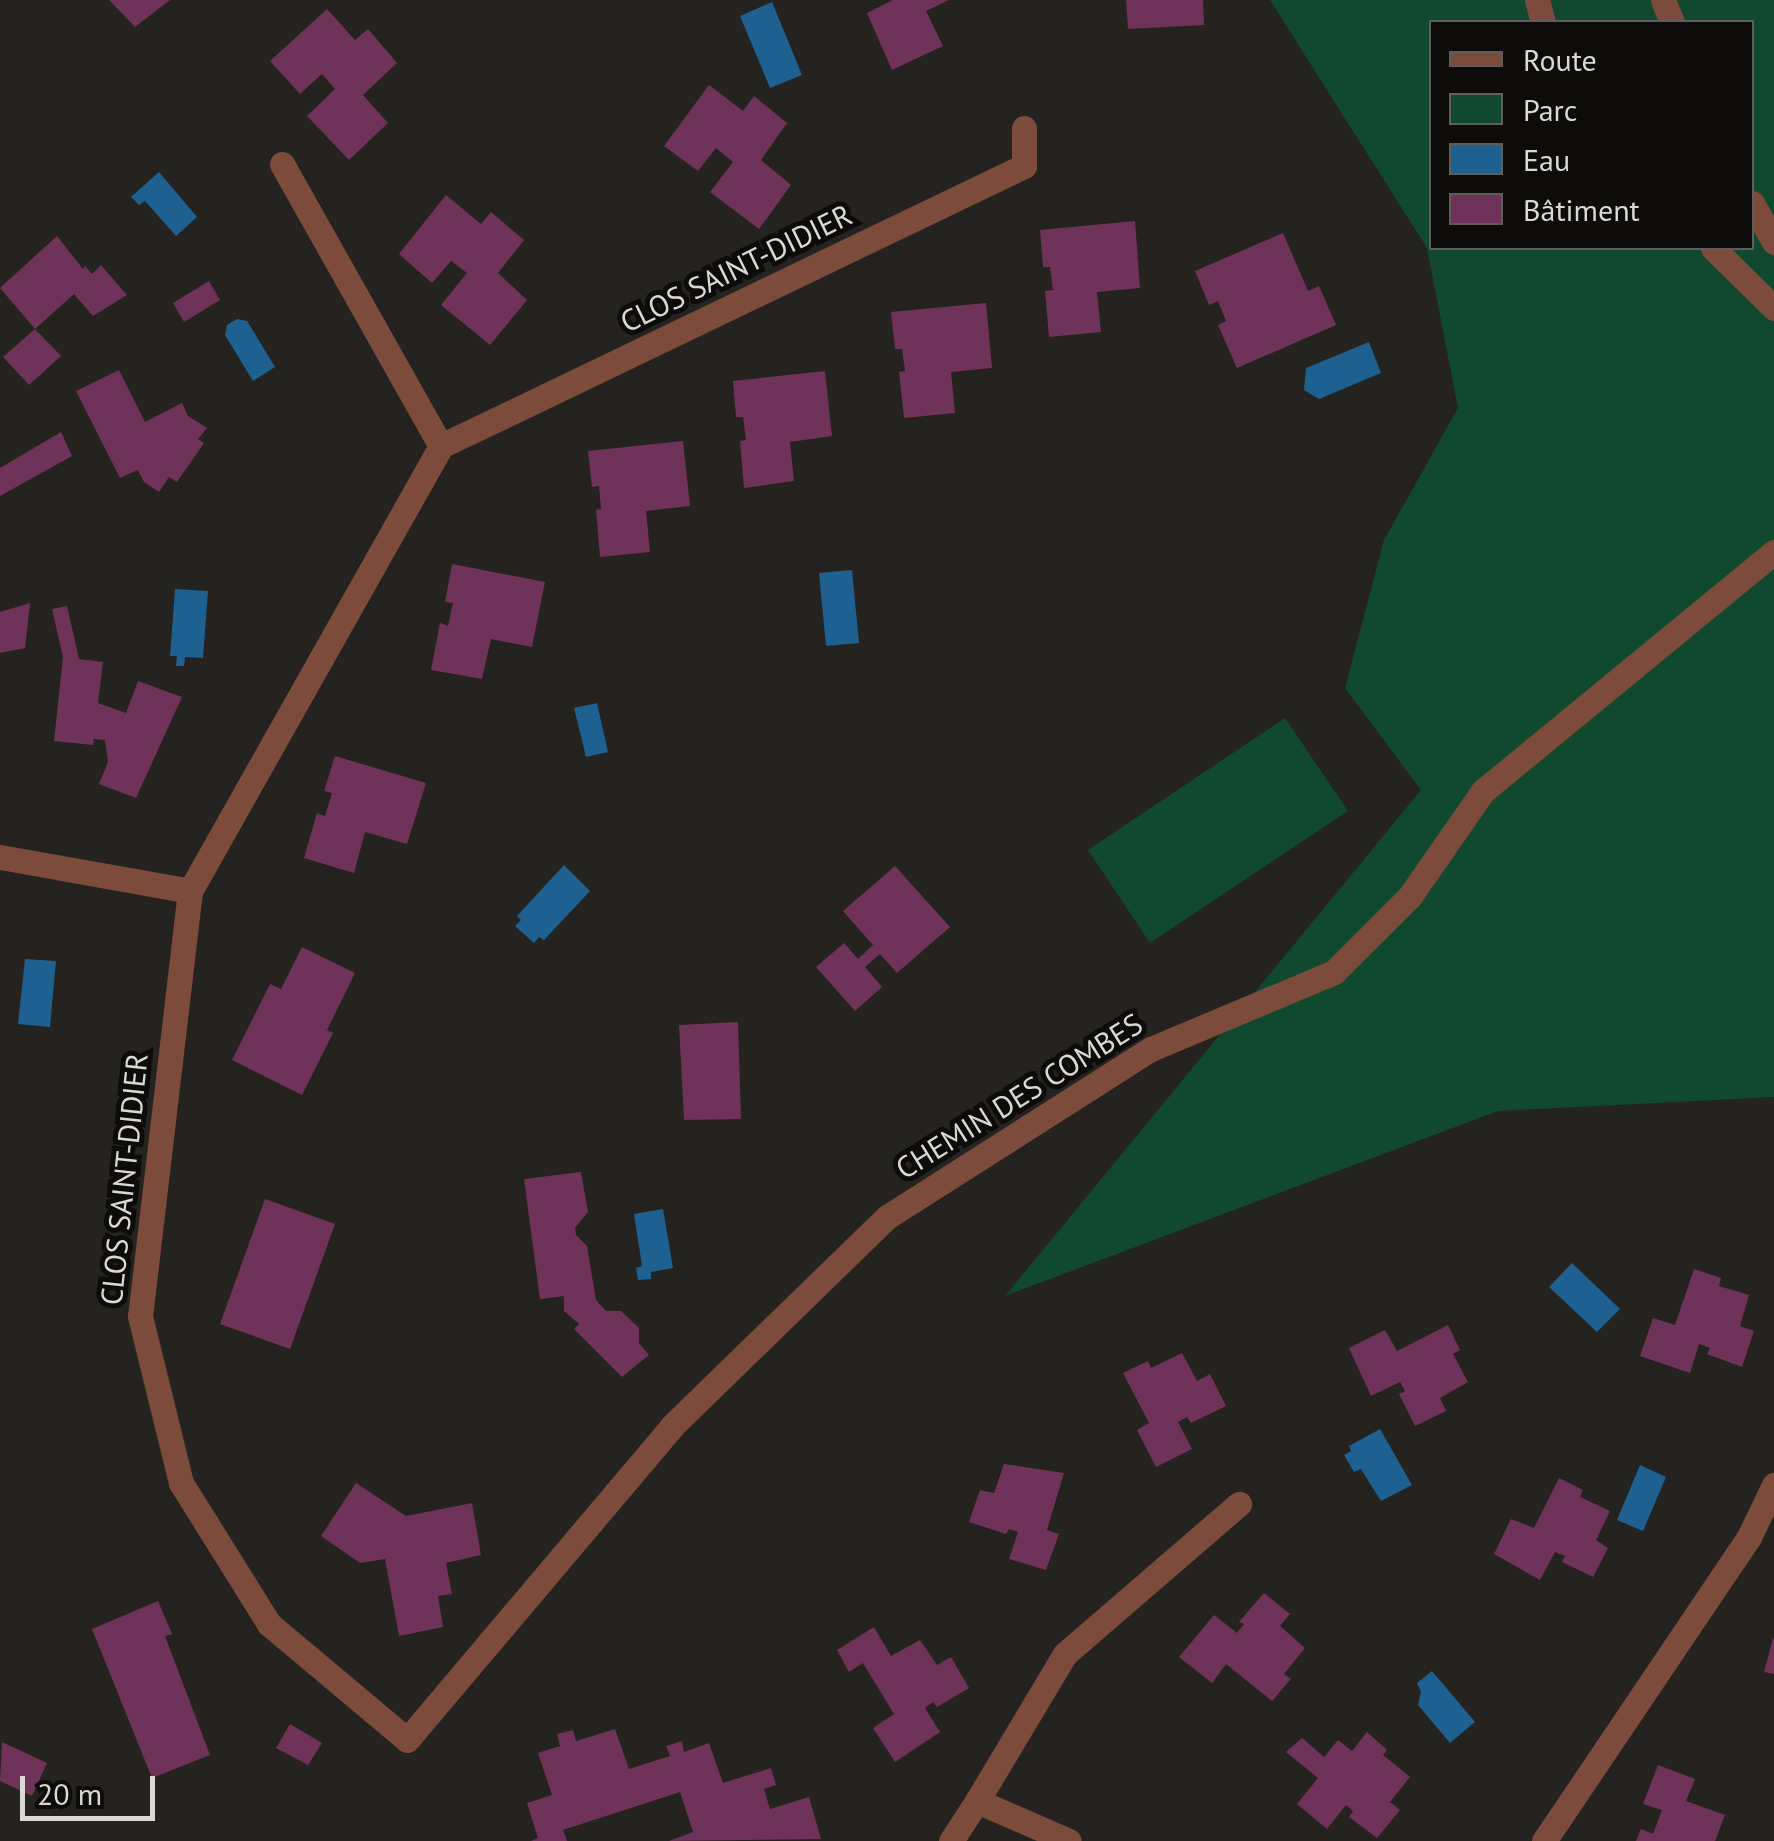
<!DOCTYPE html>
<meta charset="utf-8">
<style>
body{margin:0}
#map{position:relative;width:1774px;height:1841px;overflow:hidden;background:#252320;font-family:"PT Sans",sans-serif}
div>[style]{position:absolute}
.green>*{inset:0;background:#10492d}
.water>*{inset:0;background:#1e6090}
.building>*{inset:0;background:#6f3259}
.minor>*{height:25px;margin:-12.5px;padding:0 12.5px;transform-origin:12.5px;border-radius:12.5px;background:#7d4b3b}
span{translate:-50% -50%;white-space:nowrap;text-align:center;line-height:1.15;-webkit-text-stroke:10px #0d0c0b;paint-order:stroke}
.street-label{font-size:30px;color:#dad9d6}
.legend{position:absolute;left:1429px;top:20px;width:325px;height:230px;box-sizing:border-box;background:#0d0c0b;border:2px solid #5f5e5c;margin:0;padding:12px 18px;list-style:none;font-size:30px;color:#dad9d6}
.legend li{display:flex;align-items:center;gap:20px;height:50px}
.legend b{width:50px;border:2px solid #5f5e5c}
.scale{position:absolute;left:20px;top:1776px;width:135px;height:45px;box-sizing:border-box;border:5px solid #dad9d6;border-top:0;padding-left:12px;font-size:30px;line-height:35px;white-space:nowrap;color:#dad9d6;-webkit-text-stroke:8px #0d0c0b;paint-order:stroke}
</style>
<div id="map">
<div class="green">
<i style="clip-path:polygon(evenodd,1270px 0,1774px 0,1774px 1097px,1498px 1111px,1005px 1296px,1421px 790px,1345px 688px,1384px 540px,1458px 408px,1427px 248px,1270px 0,1432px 22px,1752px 22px,1752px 248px,1432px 248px,1432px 22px)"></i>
<i style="clip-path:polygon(1285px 718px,1348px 811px,1150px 943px,1088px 850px)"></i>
</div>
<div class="water">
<i style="clip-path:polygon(772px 2px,802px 75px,770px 88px,740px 16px)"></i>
<i style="clip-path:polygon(159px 172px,197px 217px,176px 236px,145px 201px,139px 205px,131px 197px)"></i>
<i style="clip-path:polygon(237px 319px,247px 321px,275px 367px,253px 381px,225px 335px,227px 325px)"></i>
<i style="clip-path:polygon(1369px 342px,1381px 373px,1319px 399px,1304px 390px,1306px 368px)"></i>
<i style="clip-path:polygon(852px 570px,859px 643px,826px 646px,819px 573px)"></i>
<i style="clip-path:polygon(175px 589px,208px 591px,203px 658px,185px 657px,184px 666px,176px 666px,177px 656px,170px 656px)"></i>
<i style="clip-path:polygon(597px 703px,608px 752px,586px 757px,574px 708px)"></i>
<i style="clip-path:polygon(564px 865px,590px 891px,544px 940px,539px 937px,534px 943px,515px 926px,521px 920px,517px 916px)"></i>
<i style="clip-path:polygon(25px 959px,56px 961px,50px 1027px,18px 1024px)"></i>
<i style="clip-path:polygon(663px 1209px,673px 1268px,651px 1272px,651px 1279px,638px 1280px,636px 1268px,642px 1266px,634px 1214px)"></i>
<i style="clip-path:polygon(1572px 1263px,1620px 1309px,1597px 1332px,1549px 1287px)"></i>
<i style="clip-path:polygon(1380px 1429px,1412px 1485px,1381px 1501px,1361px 1469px,1354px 1472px,1344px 1455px,1351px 1451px,1349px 1446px)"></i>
<i style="clip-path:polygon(1640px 1465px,1666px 1477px,1643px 1531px,1617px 1520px)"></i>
<i style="clip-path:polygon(1432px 1671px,1475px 1722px,1450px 1743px,1418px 1705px,1421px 1692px,1417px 1683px)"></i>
</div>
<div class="building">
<i style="clip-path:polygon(109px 0,170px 0,135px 27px)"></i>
<i style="clip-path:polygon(893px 0,949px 0,926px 11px,943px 46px,892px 70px,867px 13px)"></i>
<i style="clip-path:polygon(1126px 0,1203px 0,1204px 25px,1128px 29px)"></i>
<i style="clip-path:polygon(327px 9px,355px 40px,368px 29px,397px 63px,363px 95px,388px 123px,349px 160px,307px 116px,335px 89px,322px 74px,300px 94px,270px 61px)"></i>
<i style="clip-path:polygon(709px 85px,743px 111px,754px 96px,787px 123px,761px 160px,791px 185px,759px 229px,710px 192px,733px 162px,716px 148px,698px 171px,664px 146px)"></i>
<i style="clip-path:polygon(446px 195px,481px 224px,491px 212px,524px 240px,498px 273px,527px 300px,490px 345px,441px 305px,467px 273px,451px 261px,432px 283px,399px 254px)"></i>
<i style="clip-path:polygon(1135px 221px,1140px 288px,1097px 292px,1101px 332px,1049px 337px,1045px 291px,1053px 290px,1050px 267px,1043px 267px,1040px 230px)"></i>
<i style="clip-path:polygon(1283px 233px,1308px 291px,1319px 286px,1336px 325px,1237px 368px,1218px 325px,1226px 321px,1218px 301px,1209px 305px,1195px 271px)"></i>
<i style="clip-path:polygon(57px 236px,83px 269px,85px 266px,92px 274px,101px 265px,127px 295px,93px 316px,74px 294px,35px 329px,61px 356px,29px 385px,3px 357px,35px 329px,0 288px)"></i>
<i style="clip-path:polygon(209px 281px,220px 300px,184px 322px,173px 303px)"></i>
<i style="clip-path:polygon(986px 303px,992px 368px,951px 372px,955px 413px,904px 418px,899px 372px,905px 371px,902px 349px,895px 349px,891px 312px)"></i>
<i style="clip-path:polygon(119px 370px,145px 422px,182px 403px,188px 416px,207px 428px,198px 439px,204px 443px,177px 482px,169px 477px,159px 492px,144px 482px,138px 470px,120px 478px,76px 391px)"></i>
<i style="clip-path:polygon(825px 371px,832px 436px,790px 442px,794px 481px,744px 488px,740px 441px,746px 440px,743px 417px,736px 417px,733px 381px)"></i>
<i style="clip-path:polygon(61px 432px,72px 456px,0 496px,0 468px)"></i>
<i style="clip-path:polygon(683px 441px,690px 506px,646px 511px,650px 552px,600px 557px,596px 510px,601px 509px,599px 486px,592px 487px,588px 451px)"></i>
<i style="clip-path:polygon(452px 564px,545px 582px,532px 647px,491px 639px,482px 679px,431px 670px,440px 623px,448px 626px,453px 603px,445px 602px)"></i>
<i style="clip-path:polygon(30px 603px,25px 648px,0 653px,0 612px)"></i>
<i style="clip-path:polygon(67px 606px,79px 659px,103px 662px,98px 703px,126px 713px,138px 681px,182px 697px,136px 798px,99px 784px,108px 762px,105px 740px,94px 739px,93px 745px,54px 741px,63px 657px,52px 609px)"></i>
<i style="clip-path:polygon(335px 756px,426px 783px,407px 844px,365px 832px,354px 873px,304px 858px,317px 813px,325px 816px,332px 793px,324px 791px)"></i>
<i style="clip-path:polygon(895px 866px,950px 927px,897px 973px,880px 954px,865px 967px,882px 987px,855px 1011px,816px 967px,844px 943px,858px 959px,873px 945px,843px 911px)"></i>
<i style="clip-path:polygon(302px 947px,355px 973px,327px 1030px,333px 1033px,302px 1095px,232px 1060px,270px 984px,281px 989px)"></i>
<i style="clip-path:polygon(738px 1022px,741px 1119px,684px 1120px,679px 1025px)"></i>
<i style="clip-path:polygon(581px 1172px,588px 1212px,575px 1228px,576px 1235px,587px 1246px,596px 1300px,606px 1311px,621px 1311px,639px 1328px,639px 1343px,649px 1355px,622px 1377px,574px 1329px,579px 1324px,564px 1311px,564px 1296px,540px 1299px,524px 1179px)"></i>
<i style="clip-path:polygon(265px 1199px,335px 1224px,290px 1349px,220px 1324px)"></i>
<i style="clip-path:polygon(1694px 1269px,1721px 1278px,1719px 1286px,1749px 1295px,1740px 1326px,1754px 1331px,1742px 1367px,1707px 1354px,1710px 1348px,1699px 1344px,1690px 1373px,1640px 1356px,1653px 1318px,1675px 1325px)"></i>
<i style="clip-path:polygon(1448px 1325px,1460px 1350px,1453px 1354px,1468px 1382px,1440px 1398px,1446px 1411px,1415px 1426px,1399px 1394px,1405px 1391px,1400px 1382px,1371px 1396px,1349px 1348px,1385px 1330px,1397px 1351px)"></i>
<i style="clip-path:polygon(1182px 1353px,1197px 1381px,1210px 1374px,1226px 1406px,1191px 1423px,1187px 1417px,1178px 1422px,1192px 1449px,1156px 1467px,1137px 1430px,1149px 1423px,1123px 1373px,1148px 1361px,1151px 1368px)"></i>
<i style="clip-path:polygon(1004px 1464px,1064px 1473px,1047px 1530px,1059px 1534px,1046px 1570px,1009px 1559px,1018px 1532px,1009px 1529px,1006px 1534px,969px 1522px,980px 1490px,994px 1493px)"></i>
<i style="clip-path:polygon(1559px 1478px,1583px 1490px,1580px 1497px,1610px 1511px,1596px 1540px,1608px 1548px,1593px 1577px,1562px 1562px,1565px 1556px,1555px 1552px,1540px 1580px,1494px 1554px,1511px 1519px,1534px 1528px)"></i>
<i style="clip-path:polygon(356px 1483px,406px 1516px,472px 1503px,481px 1555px,446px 1563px,452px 1594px,438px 1596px,443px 1627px,399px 1636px,385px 1559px,360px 1563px,321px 1536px)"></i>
<i style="clip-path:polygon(1264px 1593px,1290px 1614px,1280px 1626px,1305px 1648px,1284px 1674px,1291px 1679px,1272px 1701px,1226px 1664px,1212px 1683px,1179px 1657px,1214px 1615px,1237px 1633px,1244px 1624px,1239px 1622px)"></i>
<i style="clip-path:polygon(158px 1601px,172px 1634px,165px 1636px,210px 1755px,152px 1778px,92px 1629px)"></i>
<i style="clip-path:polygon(874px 1627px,891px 1656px,920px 1640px,937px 1665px,951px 1657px,969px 1688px,937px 1707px,933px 1702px,925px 1708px,940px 1732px,895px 1762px,873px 1728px,894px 1714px,863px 1663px,849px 1672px,837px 1650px)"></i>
<i style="clip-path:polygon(1773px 1638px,1774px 1638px,1774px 1674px,1764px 1672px)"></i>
<i style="clip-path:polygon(290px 1724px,322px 1743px,308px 1765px,276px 1748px)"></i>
<i style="clip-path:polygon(615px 1729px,629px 1769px,670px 1756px,666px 1746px,682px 1741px,684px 1752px,709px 1743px,723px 1783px,771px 1768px,776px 1785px,764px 1789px,770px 1809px,809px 1797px,821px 1839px,669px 1841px,693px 1832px,680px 1792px,563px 1830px,567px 1841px,531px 1841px,538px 1838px,527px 1803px,552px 1795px,538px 1753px,560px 1746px,557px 1734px,573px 1730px,576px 1741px)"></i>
<i style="clip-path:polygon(1367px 1732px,1387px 1750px,1383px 1755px,1410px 1777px,1390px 1802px,1400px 1810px,1377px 1838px,1349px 1817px,1353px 1811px,1346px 1805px,1327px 1829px,1297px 1804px,1318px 1778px,1286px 1752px,1302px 1738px,1324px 1757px,1338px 1740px,1352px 1751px)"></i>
<i style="clip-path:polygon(2px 1742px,47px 1763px,32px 1796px,0 1781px)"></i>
<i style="clip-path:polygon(1658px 1765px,1695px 1779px,1686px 1801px,1725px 1815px,1715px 1841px,1636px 1841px,1641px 1829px,1653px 1834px,1662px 1810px,1643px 1804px)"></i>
</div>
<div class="minor">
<i style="left:1537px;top:0;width:23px;rotate:75deg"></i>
<i style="left:1663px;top:0;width:24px;rotate:68deg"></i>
<i style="left:1024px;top:128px;width:38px;rotate:90deg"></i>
<i style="left:1024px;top:166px;width:647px;rotate:154.35deg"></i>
<i style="left:441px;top:446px;width:511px;rotate:119.42deg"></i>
<i style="left:190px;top:891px;width:428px;rotate:96.7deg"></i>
<i style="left:140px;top:1316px;width:172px;rotate:76.2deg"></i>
<i style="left:181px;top:1483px;width:166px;rotate:58deg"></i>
<i style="left:269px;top:1624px;width:180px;rotate:40deg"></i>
<i style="left:407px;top:1740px;width:411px;rotate:-49.8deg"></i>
<i style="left:672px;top:1426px;width:300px;rotate:-44.2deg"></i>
<i style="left:887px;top:1217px;width:313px;rotate:-32.5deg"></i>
<i style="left:1151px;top:1049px;width:199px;rotate:-22.8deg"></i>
<i style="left:1334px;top:972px;width:107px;rotate:-45deg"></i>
<i style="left:1410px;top:896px;width:128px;rotate:-55.2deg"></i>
<i style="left:1483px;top:791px;width:377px;rotate:-39.4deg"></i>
<i style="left:282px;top:164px;width:324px;rotate:60.6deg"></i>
<i style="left:1752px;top:203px;width:45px;rotate:60.6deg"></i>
<i style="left:1713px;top:248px;width:86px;rotate:44.5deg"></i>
<i style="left:0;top:857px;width:193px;rotate:10.1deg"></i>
<i style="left:977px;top:1801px;width:171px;rotate:-59.1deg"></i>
<i style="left:1065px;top:1654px;width:230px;rotate:-40.8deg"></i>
<i style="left:951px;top:1841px;width:48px;rotate:-57deg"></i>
<i style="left:977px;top:1801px;width:100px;rotate:23.5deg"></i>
<i style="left:1544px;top:1841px;width:367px;rotate:-56deg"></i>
<i style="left:1749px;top:1537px;width:58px;rotate:-64.3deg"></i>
</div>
<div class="street-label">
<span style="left:736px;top:268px;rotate:-26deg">CLOS SAINT-DIDIER</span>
<span style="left:1019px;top:1096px;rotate:-32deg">CHEMIN DES COMBES</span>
<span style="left:124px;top:1179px;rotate:-84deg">CLOS SAINT-DIDIER</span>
</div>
<ul class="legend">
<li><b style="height:12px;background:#7d4b3b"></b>Route</li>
<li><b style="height:28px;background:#10492d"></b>Parc</li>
<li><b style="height:28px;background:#1e6090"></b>Eau</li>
<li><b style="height:28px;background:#6f3259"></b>Bâtiment</li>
</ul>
<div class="scale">20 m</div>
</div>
